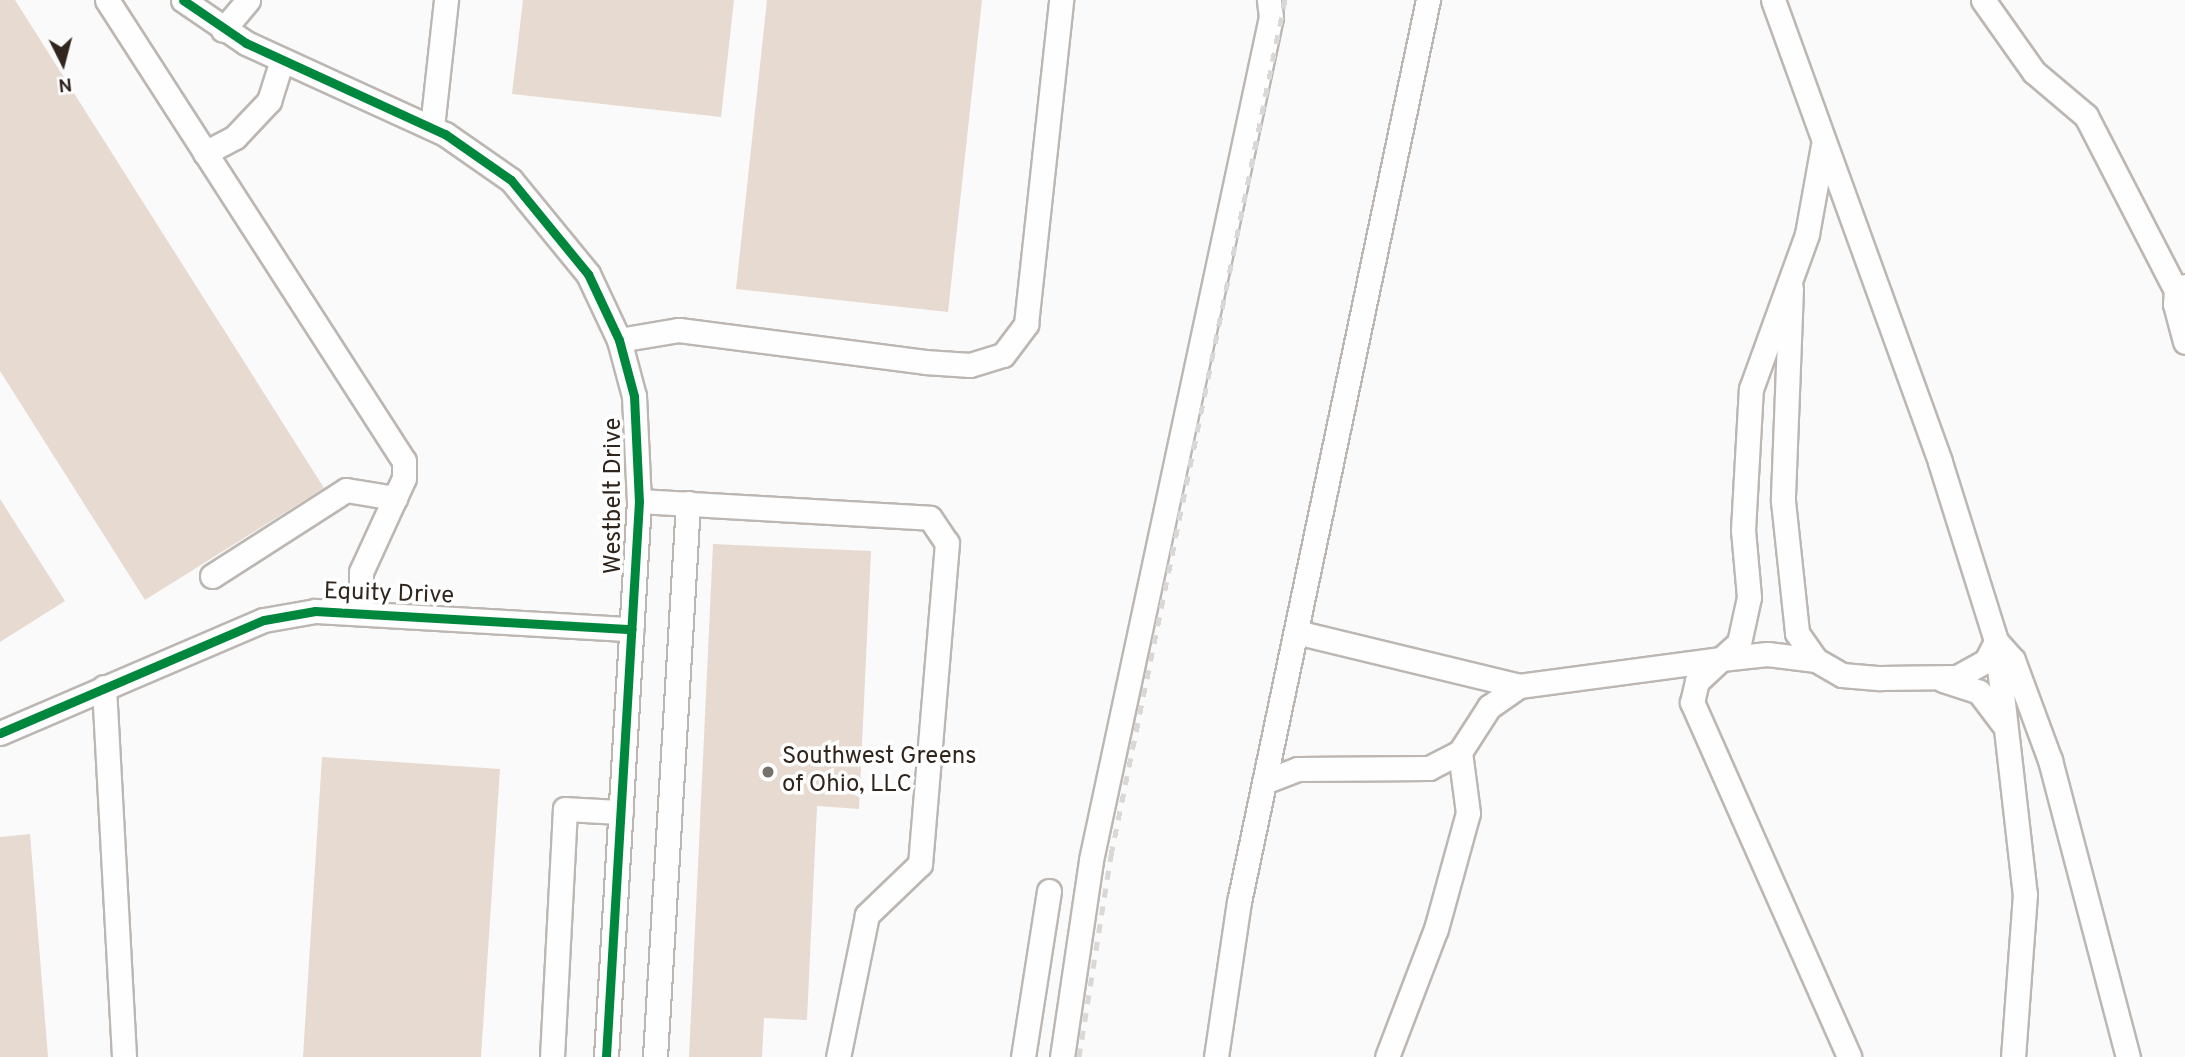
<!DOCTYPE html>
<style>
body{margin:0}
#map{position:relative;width:2185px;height:1057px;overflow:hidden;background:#fafafa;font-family:Overpass,sans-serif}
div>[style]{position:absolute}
.building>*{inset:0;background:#e7dad1}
.roads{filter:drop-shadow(2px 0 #bcb7b3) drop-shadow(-2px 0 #bcb7b3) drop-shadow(0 2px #bcb7b3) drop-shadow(0 -2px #bcb7b3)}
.minor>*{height:23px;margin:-11.5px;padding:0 11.5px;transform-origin:11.5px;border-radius:11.5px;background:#fefefe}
.rail>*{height:5px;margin-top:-2.5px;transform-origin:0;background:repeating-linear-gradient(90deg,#d9d8d7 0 9px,transparent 0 18px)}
.cycleway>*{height:9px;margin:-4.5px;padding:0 4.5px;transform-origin:4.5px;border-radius:4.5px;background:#00873e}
.dots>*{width:19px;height:19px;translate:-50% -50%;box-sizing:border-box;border:4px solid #fff;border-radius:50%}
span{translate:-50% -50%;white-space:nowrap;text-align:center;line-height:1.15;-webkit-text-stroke:7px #fff;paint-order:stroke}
.street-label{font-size:24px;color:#31261e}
.poi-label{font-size:24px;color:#31261e}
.left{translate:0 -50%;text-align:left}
.north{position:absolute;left:28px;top:28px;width:70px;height:70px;-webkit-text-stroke:5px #fff;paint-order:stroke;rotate:174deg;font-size:19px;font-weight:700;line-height:28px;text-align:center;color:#31261e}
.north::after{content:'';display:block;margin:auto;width:24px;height:32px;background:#31261e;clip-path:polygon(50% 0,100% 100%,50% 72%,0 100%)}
</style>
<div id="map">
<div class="building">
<i style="clip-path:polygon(0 0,15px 0,324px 488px,145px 600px,0 371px)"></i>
<i style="clip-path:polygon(523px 0,734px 0,721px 117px,512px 94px)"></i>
<i style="clip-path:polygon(767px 0,982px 0,948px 312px,736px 289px)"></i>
<i style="clip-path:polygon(0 499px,65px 601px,0 642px)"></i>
<i style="clip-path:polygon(713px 544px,871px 551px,859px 809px,817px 806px,807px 1020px,764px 1018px,762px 1057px,689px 1057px)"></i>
<i style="clip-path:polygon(322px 757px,500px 769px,481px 1057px,303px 1057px)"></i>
<i style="clip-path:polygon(30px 834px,48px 1057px,0 1057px,0 837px)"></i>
</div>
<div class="roads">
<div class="minor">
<i style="left:107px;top:0;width:548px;rotate:57.21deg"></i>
<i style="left:404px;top:461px;width:17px;rotate:90deg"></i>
<i style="left:404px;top:478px;width:103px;rotate:114.6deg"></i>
<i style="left:361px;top:572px;width:40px;rotate:90deg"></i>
<i style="left:183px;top:0;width:76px;rotate:34.3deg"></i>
<i style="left:246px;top:43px;width:219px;rotate:24.6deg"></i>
<i style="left:445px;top:134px;width:80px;rotate:34.9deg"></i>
<i style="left:511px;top:180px;width:122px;rotate:50.7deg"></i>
<i style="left:588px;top:274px;width:73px;rotate:64.8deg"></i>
<i style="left:619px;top:340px;width:58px;rotate:75deg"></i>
<i style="left:634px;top:396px;width:105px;rotate:87.3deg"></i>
<i style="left:639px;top:501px;width:557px;rotate:93.4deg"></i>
<i style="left:1773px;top:0;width:491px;rotate:70.1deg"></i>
<i style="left:1940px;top:462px;width:188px;rotate:72.6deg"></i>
<i style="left:1996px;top:641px;width:25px;rotate:48deg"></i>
<i style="left:2013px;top:660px;width:107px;rotate:69.7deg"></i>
<i style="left:2050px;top:760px;width:307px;rotate:75.3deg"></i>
<i style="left:1983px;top:0;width:88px;rotate:54.7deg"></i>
<i style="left:2034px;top:72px;width:68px;rotate:40.2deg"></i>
<i style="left:2086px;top:116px;width:196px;rotate:62.7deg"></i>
<i style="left:223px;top:30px;width:39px;rotate:-50deg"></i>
<i style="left:432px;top:127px;width:128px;rotate:-83.7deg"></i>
<i style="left:205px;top:153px;width:34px;rotate:-28deg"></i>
<i style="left:235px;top:137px;width:50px;rotate:-46.6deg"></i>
<i style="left:269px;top:101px;width:43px;rotate:-72.4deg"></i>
<i style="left:2185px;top:286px;width:10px;rotate:156deg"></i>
<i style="left:2176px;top:290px;width:14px;rotate:94deg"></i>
<i style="left:2175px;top:304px;width:39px;rotate:75deg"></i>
<i style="left:1791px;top:288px;width:213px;rotate:92.2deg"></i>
<i style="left:1783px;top:501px;width:133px;rotate:83.9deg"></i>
<i style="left:1797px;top:633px;width:33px;rotate:55deg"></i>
<i style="left:1816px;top:660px;width:30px;rotate:30deg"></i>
<i style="left:1842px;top:675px;width:38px;rotate:5deg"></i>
<i style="left:1880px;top:678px;width:77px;rotate:-0.7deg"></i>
<i style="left:1957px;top:677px;width:33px;rotate:-29deg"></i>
<i style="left:1986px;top:661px;width:22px;rotate:-63deg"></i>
<i style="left:619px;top:340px;width:61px;rotate:-9.5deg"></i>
<i style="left:679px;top:330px;width:248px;rotate:7.4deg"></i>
<i style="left:925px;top:362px;width:45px;rotate:3.8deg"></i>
<i style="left:970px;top:365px;width:34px;rotate:-17deg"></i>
<i style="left:1003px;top:355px;width:39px;rotate:-53deg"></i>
<i style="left:1026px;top:324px;width:326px;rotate:-83.8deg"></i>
<i style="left:639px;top:501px;width:291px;rotate:3.3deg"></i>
<i style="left:930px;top:518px;width:30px;rotate:56deg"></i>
<i style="left:947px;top:543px;width:322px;rotate:94.8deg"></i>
<i style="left:920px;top:864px;width:74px;rotate:136.1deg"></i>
<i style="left:867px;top:915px;width:145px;rotate:101.5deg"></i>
<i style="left:212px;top:576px;width:159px;rotate:-32.7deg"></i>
<i style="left:346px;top:490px;width:50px;rotate:9.3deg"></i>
<i style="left:1296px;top:632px;width:229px;rotate:13.6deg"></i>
<i style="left:1996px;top:641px;width:255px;rotate:83.5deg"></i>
<i style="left:2025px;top:894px;width:163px;rotate:94.2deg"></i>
<i style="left:1816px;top:660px;width:49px;rotate:-173deg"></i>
<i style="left:1767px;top:654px;width:46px;rotate:173.8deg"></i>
<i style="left:1721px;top:659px;width:33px;rotate:137deg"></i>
<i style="left:1697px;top:681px;width:22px;rotate:103deg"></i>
<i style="left:1692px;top:702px;width:388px;rotate:66.1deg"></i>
<i style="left:1943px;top:680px;width:38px;rotate:18deg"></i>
<i style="left:1979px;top:692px;width:39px;rotate:53deg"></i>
<i style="left:104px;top:687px;width:371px;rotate:86.9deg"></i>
<i style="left:0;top:733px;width:287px;rotate:-23.2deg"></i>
<i style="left:264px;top:620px;width:52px;rotate:-10deg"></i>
<i style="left:315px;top:611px;width:317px;rotate:3.3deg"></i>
<i style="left:1264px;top:782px;width:36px;rotate:-21deg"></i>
<i style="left:1298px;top:769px;width:131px;rotate:-0.4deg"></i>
<i style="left:1429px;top:768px;width:35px;rotate:-27deg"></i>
<i style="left:1460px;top:752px;width:54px;rotate:-57.2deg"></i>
<i style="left:1489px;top:707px;width:37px;rotate:-35deg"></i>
<i style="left:1519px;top:686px;width:204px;rotate:-7.6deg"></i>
<i style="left:1721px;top:659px;width:24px;rotate:-42deg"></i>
<i style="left:1739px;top:643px;width:47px;rotate:-77.7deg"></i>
<i style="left:1749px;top:597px;width:67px;rotate:-95.1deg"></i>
<i style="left:1743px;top:530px;width:141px;rotate:-86.8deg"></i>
<i style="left:1751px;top:389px;width:165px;rotate:-70.1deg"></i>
<i style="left:1807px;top:234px;width:90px;rotate:-79.8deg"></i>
<i style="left:552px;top:1057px;width:248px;rotate:-87deg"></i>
<i style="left:565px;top:809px;width:56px;rotate:3.1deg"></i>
<i style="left:655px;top:1057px;width:555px;rotate:-86.59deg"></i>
<i style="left:1023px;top:1057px;width:168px;rotate:-81.1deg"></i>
<i style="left:1062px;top:1057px;width:199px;rotate:-81.6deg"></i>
<i style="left:1091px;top:860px;width:862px;rotate:-77.95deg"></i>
<i style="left:1271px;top:17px;width:17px;rotate:-97deg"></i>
<i style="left:1216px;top:1057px;width:157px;rotate:-81.6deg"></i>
<i style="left:1239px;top:902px;width:922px;rotate:-78.17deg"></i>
<i style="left:1387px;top:1057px;width:137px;rotate:-69.1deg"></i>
<i style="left:1436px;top:929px;width:120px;rotate:-74.6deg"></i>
<i style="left:1468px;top:813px;width:62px;rotate:-97.5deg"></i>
</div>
</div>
<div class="rail">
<i style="left:1079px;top:1057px;width:205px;rotate:-81deg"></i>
<i style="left:1111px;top:855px;width:873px;rotate:-78.5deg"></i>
</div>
<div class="cycleway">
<i style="left:183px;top:0;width:76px;rotate:34.3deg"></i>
<i style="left:246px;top:43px;width:219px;rotate:24.6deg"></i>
<i style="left:445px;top:134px;width:80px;rotate:34.9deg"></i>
<i style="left:511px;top:180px;width:122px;rotate:50.7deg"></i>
<i style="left:588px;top:274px;width:73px;rotate:64.8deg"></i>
<i style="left:619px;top:340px;width:58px;rotate:75deg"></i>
<i style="left:634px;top:396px;width:105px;rotate:87.3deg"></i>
<i style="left:639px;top:501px;width:557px;rotate:93.4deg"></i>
<i style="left:0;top:733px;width:287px;rotate:-23.2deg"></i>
<i style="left:264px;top:620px;width:52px;rotate:-10deg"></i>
<i style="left:315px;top:611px;width:317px;rotate:3.3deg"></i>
</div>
<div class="dots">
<i style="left:768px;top:772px;background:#77706b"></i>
</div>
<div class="street-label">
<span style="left:615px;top:496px;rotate:-90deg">Westbelt Drive</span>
<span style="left:389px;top:595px;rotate:2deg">Equity Drive</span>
</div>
<div class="poi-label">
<span class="left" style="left:782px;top:772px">Southwest Greens<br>of Ohio, LLC</span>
</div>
<div class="north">N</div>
</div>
